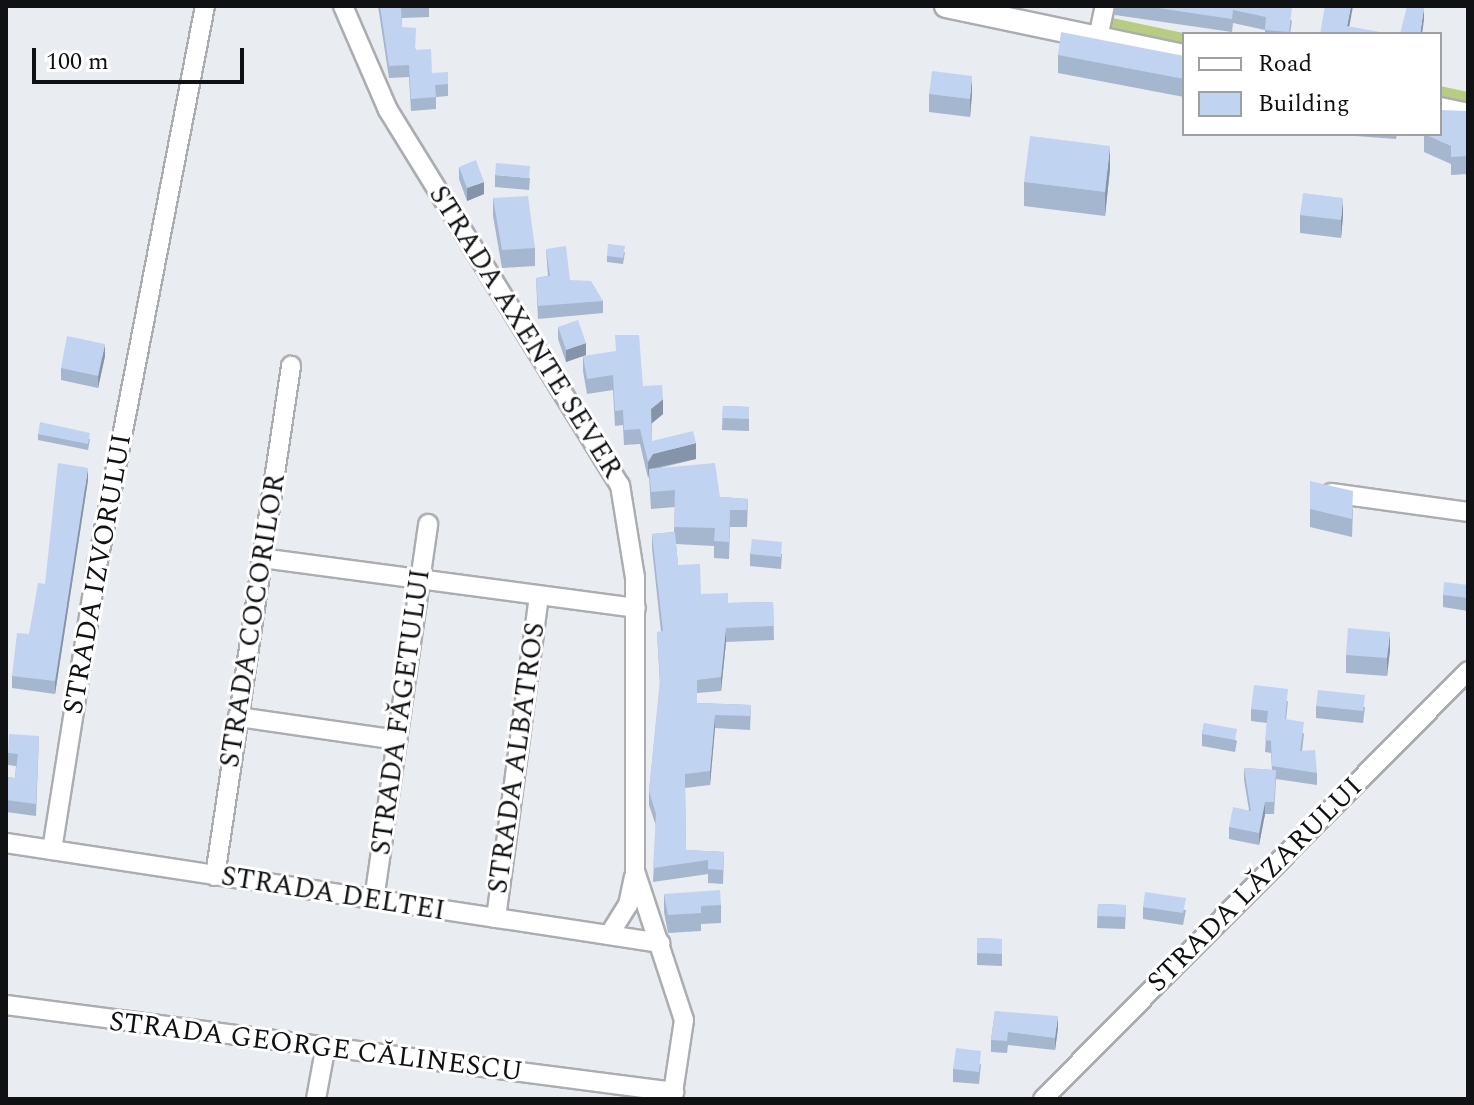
<!DOCTYPE html>
<meta charset="utf-8">
<style>
body{margin:0}
#map{position:relative;width:1474px;height:1105px;overflow:hidden;background:#e9ecf0;font-family:Spectral,serif}
div>[style]{position:absolute}
.green>*{inset:0;background:#b8cd80}
.roads{filter:drop-shadow(2px 0 #abadb1) drop-shadow(-2px 0 #abadb1) drop-shadow(0 2px #abadb1) drop-shadow(0 -2px #abadb1)}
.minor>*{height:18px;margin:-9px;padding:0 9px;transform-origin:9px;border-radius:9px;background:#fff}
.major>*{height:22px;margin:-11px;padding:0 11px;transform-origin:11px;border-radius:11px;background:#fff}
.wall>*{inset:0;background:#a5b6cf}
.shaded-wall>*{inset:0;background:#8694a9}
.building>*{inset:0;background:#c0d4f1}
span{translate:-50% -50%;white-space:nowrap;text-align:center;line-height:1.15;-webkit-text-stroke:6px #fff;paint-order:stroke}
.street-label{font-size:28px;color:#101113}
.frame{position:absolute;inset:0;border:8px solid #101113;pointer-events:none}
.legend{position:absolute;left:1182px;top:32px;width:260px;height:104px;box-sizing:border-box;background:#fff;border:2px solid #9fa0a1;margin:0;padding:10px 14px;list-style:none;font-size:24px;color:#101113}
.legend li{display:flex;align-items:center;gap:16px;height:40px}
.legend b{width:40px;border:2px solid #9fa0a1}
.scale{position:absolute;left:32px;top:48px;width:212px;height:36px;box-sizing:border-box;border:4px solid #101113;border-top:0;padding-left:10px;font-size:24px;line-height:28px;white-space:nowrap;color:#101113;-webkit-text-stroke:6px #fff;paint-order:stroke}
</style>
<div id="map">
<div class="green">
<i style="clip-path:polygon(1103px 16px,1188px 34px,1184px 56px,1098px 38px)"></i>
<i style="clip-path:polygon(1440px 86px,1468px 92px,1468px 115px,1440px 109px)"></i>
</div>
<div class="roads">
<div class="minor">
<i style="left:343px;top:6px;width:113px;rotate:66.6deg"></i>
<i style="left:388px;top:110px;width:441px;rotate:58.3deg"></i>
<i style="left:620px;top:485px;width:94px;rotate:80.8deg"></i>
<i style="left:635px;top:578px;width:293px;rotate:90deg"></i>
<i style="left:635px;top:871px;width:157px;rotate:71.8deg"></i>
<i style="left:684px;top:1020px;width:80px;rotate:98.6deg"></i>
<i style="left:1098px;top:38px;width:33px;rotate:-78deg"></i>
<i style="left:1331px;top:493px;width:138px;rotate:7.9deg"></i>
<i style="left:262px;top:558px;width:377px;rotate:7.6deg"></i>
<i style="left:238px;top:717px;width:161px;rotate:8.2deg"></i>
<i style="left:6px;top:843px;width:662px;rotate:8.69deg"></i>
<i style="left:52px;top:850px;width:293px;rotate:-81deg"></i>
<i style="left:98px;top:561px;width:565px;rotate:-79.09deg"></i>
<i style="left:215px;top:876px;width:516px;rotate:-81.52deg"></i>
<i style="left:374px;top:900px;width:380px;rotate:-81.8deg"></i>
<i style="left:496px;top:918px;width:324px;rotate:-82.4deg"></i>
<i style="left:609px;top:935px;width:36px;rotate:-58deg"></i>
<i style="left:628px;top:905px;width:29px;rotate:-78deg"></i>
<i style="left:6px;top:1005px;width:674px;rotate:7.42deg"></i>
<i style="left:316px;top:1099px;width:50px;rotate:-79.6deg"></i>
<i style="left:1043px;top:1099px;width:603px;rotate:-45.2deg"></i>
</div>
<div class="major">
<i style="left:946px;top:6px;width:243px;rotate:11.9deg"></i>
<i style="left:1440px;top:109px;width:29px;rotate:12deg"></i>
</div>
</div>
<div class="wall">
<i style="clip-path:polygon(378px 6px,429px 6px,429px 17px,402px 18px,402px 27px,416px 50px,432px 73px,448px 84px,448px 96px,436px 97px,436px 109px,411px 111px,409px 77px,389px 78px)"></i>
<i style="clip-path:polygon(1114px 6px,1275px 6px,1292px 21px,1290px 34px,1265px 34px,1265px 30px,1233px 23px,1232px 32px,1115px 15px)"></i>
<i style="clip-path:polygon(1058px 55px,1184px 56px,1184px 97px,1058px 73px)"></i>
<i style="clip-path:polygon(929px 94px,972px 94px,970px 117px,929px 112px)"></i>
<i style="clip-path:polygon(1468px 111px,1468px 174px,1451px 175px,1451px 164px,1424px 152px,1424px 134px)"></i>
<i style="clip-path:polygon(1328px 134px,1397px 134px,1396px 139px)"></i>
<i style="clip-path:polygon(459px 167px,484px 194px,467px 201px,459px 179px)"></i>
<i style="clip-path:polygon(1110px 169px,1105px 216px,1024px 206px,1024px 182px)"></i>
<i style="clip-path:polygon(495px 175px,530px 178px,529px 190px,495px 187px)"></i>
<i style="clip-path:polygon(493px 198px,535px 248px,535px 266px,502px 268px,493px 216px)"></i>
<i style="clip-path:polygon(1300px 215px,1343px 216px,1341px 238px,1300px 233px)"></i>
<i style="clip-path:polygon(546px 249px,570px 280px,603px 301px,603px 313px,538px 319px,536px 278px,548px 276px)"></i>
<i style="clip-path:polygon(625px 252px,623px 264px,607px 262px,607px 256px)"></i>
<i style="clip-path:polygon(558px 327px,586px 355px,566px 362px,558px 339px)"></i>
<i style="clip-path:polygon(105px 356px,98px 388px,61px 380px,61px 368px)"></i>
<i style="clip-path:polygon(583px 356px,643px 386px,663px 414px,652px 423px,652px 441px,696px 459px,656px 469px,720px 497px,748px 499px,747px 527px,730px 527px,729px 559px,714px 558px,714px 546px,676px 544px,678px 565px,701px 594px,728px 603px,773px 602px,774px 640px,726px 642px,721px 691px,697px 693px,697px 703px,751px 705px,750px 730px,715px 728px,710px 785px,685px 788px,686px 850px,724px 852px,723px 884px,708px 883px,708px 874px,653px 882px,656px 826px,649px 805px,649px 791px,660px 685px,657px 632px,661px 632px,652px 548px,652px 534px,674px 532px,675px 507px,651px 509px,649px 476px,648px 478px,640px 444px,624px 445px,623px 425px,615px 426px,613px 390px,587px 394px,583px 371px)"></i>
<i style="clip-path:polygon(723px 406px,749px 407px,749px 431px,722px 430px)"></i>
<i style="clip-path:polygon(38px 434px,90px 439px,88px 450px,38px 440px)"></i>
<i style="clip-path:polygon(88px 480px,55px 694px,12px 688px,12px 676px,29px 634px,45px 584px)"></i>
<i style="clip-path:polygon(1310px 481px,1353px 509px,1352px 537px,1310px 527px)"></i>
<i style="clip-path:polygon(750px 554px,782px 554px,781px 569px,750px 566px)"></i>
<i style="clip-path:polygon(1468px 585px,1468px 611px,1443px 607px,1443px 595px)"></i>
<i style="clip-path:polygon(1390px 650px,1387px 676px,1346px 673px,1346px 655px)"></i>
<i style="clip-path:polygon(1288px 701px,1286px 720px,1304px 734px,1302px 751px,1317px 773px,1317px 785px,1276px 779px,1274px 814px,1265px 814px,1259px 845px,1229px 839px,1229px 827px,1249px 810px,1244px 780px,1244px 768px,1272px 770px,1271px 753px,1265px 752px,1267px 723px,1251px 721px,1251px 709px)"></i>
<i style="clip-path:polygon(1316px 706px,1365px 707px,1363px 723px,1316px 718px)"></i>
<i style="clip-path:polygon(1204px 723px,1237px 741px,1235px 752px,1202px 746px,1202px 734px)"></i>
<i style="clip-path:polygon(39px 736px,36px 816px,6px 812px,6px 777px,15px 778px,16px 766px,8px 765px,8px 753px)"></i>
<i style="clip-path:polygon(664px 894px,721px 905px,721px 923px,701px 924px,701px 931px,668px 933px,664px 912px)"></i>
<i style="clip-path:polygon(1098px 904px,1126px 905px,1125px 929px,1097px 928px)"></i>
<i style="clip-path:polygon(1143px 907px,1186px 910px,1183px 925px,1143px 919px)"></i>
<i style="clip-path:polygon(977px 938px,1002px 939px,1002px 966px,977px 965px)"></i>
<i style="clip-path:polygon(995px 1011px,1058px 1028px,1055px 1050px,1008px 1045px,1007px 1053px,991px 1052px,991px 1040px)"></i>
<i style="clip-path:polygon(981px 1064px,979px 1084px,953px 1082px,953px 1069px)"></i>
</div>
<div class="shaded-wall">
<i style="clip-path:polygon(1351px 6px,1353px 6px,1348px 34px,1347px 26px)"></i>
<i style="clip-path:polygon(1424px 8px,1424px 20px,1422px 34px,1420px 34px)"></i>
<i style="clip-path:polygon(972px 76px,972px 94px,970px 117px,970px 99px)"></i>
<i style="clip-path:polygon(1110px 146px,1110px 169px,1105px 216px,1105px 192px)"></i>
<i style="clip-path:polygon(484px 182px,484px 194px,467px 201px,467px 188px)"></i>
<i style="clip-path:polygon(1343px 198px,1343px 216px,1341px 238px,1341px 220px)"></i>
<i style="clip-path:polygon(586px 343px,586px 355px,566px 362px,566px 350px)"></i>
<i style="clip-path:polygon(105px 344px,105px 356px,98px 388px,98px 376px)"></i>
<i style="clip-path:polygon(663px 399px,663px 414px,651px 424px,651px 409px)"></i>
<i style="clip-path:polygon(696px 443px,696px 459px,649px 469px,648px 478px,648px 462px,653px 454px)"></i>
<i style="clip-path:polygon(88px 468px,88px 480px,55px 694px,55px 681px)"></i>
<i style="clip-path:polygon(726px 628px,726px 642px,721px 691px,721px 677px)"></i>
<i style="clip-path:polygon(1390px 632px,1390px 650px,1387px 676px,1387px 658px)"></i>
<i style="clip-path:polygon(715px 715px,715px 728px,710px 785px,710px 771px)"></i>
<i style="clip-path:polygon(1265px 802px,1265px 814px,1259px 845px,1259px 833px)"></i>
<i style="clip-path:polygon(1058px 1016px,1058px 1028px,1055px 1050px,1055px 1038px)"></i>
</div>
<div class="building">
<i style="clip-path:polygon(380px 6px,407px 6px,401px 6px,402px 27px,416px 28px,415px 50px,431px 49px,432px 73px,448px 72px,448px 84px,435px 85px,436px 97px,411px 99px,409px 65px,389px 66px)"></i>
<i style="clip-path:polygon(1144px 6px,1275px 6px,1292px 8px,1289px 32px,1265px 30px,1266px 17px,1233px 10px,1232px 19px)"></i>
<i style="clip-path:polygon(1325px 6px,1351px 6px,1347px 26px,1391px 34px,1320px 34px)"></i>
<i style="clip-path:polygon(1407px 6px,1416px 6px,1424px 8px,1420px 34px,1400px 34px)"></i>
<i style="clip-path:polygon(1061px 32px,1184px 56px,1184px 79px,1058px 55px)"></i>
<i style="clip-path:polygon(932px 71px,972px 76px,970px 99px,929px 94px)"></i>
<i style="clip-path:polygon(1440px 110px,1468px 111px,1468px 156px,1451px 157px,1451px 146px,1424px 134px,1440px 134px)"></i>
<i style="clip-path:polygon(1030px 136px,1110px 146px,1105px 192px,1024px 182px)"></i>
<i style="clip-path:polygon(476px 160px,484px 182px,467px 188px,459px 167px)"></i>
<i style="clip-path:polygon(496px 163px,530px 166px,529px 178px,495px 175px)"></i>
<i style="clip-path:polygon(1303px 193px,1343px 198px,1341px 220px,1300px 215px)"></i>
<i style="clip-path:polygon(528px 196px,535px 248px,502px 250px,493px 198px)"></i>
<i style="clip-path:polygon(608px 244px,625px 246px,623px 258px,607px 256px)"></i>
<i style="clip-path:polygon(566px 246px,570px 280px,591px 281px,603px 301px,538px 306px,536px 278px,550px 276px,546px 249px)"></i>
<i style="clip-path:polygon(578px 320px,586px 343px,566px 350px,558px 327px)"></i>
<i style="clip-path:polygon(615px 335px,639px 335px,643px 386px,662px 385px,663px 399px,651px 409px,652px 441px,693px 431px,696px 443px,653px 454px,648px 462px,640px 429px,624px 430px,623px 410px,615px 411px,613px 375px,587px 379px,583px 356px,616px 351px)"></i>
<i style="clip-path:polygon(67px 336px,105px 344px,98px 376px,61px 368px)"></i>
<i style="clip-path:polygon(723px 406px,749px 407px,749px 419px,722px 418px)"></i>
<i style="clip-path:polygon(40px 422px,90px 433px,88px 444px,38px 434px)"></i>
<i style="clip-path:polygon(58px 463px,88px 468px,55px 681px,12px 676px,17px 633px,29px 634px,38px 583px,45px 584px)"></i>
<i style="clip-path:polygon(715px 463px,720px 497px,748px 499px,747px 510px,730px 510px,729px 542px,714px 541px,715px 528px,674px 527px,675px 490px,651px 492px,649px 469px)"></i>
<i style="clip-path:polygon(1310px 481px,1353px 491px,1352px 519px,1310px 509px)"></i>
<i style="clip-path:polygon(675px 532px,678px 565px,700px 564px,701px 594px,728px 593px,728px 603px,773px 602px,774px 626px,726px 628px,721px 677px,697px 680px,697px 703px,751px 705px,750px 716px,715px 715px,710px 771px,685px 774px,686px 850px,724px 852px,723px 870px,708px 869px,708px 860px,653px 868px,656px 814px,649px 791px,660px 679px,657px 632px,663px 631px,652px 534px)"></i>
<i style="clip-path:polygon(752px 539px,782px 542px,781px 557px,750px 554px)"></i>
<i style="clip-path:polygon(1444px 582px,1468px 585px,1468px 598px,1443px 595px)"></i>
<i style="clip-path:polygon(1348px 628px,1390px 632px,1387px 658px,1346px 655px)"></i>
<i style="clip-path:polygon(1254px 685px,1288px 689px,1285px 719px,1304px 722px,1300px 751px,1315px 750px,1317px 773px,1272px 766px,1271px 741px,1265px 740px,1268px 711px,1251px 709px)"></i>
<i style="clip-path:polygon(1318px 690px,1365px 695px,1363px 711px,1316px 706px)"></i>
<i style="clip-path:polygon(1204px 723px,1237px 729px,1235px 740px,1202px 734px)"></i>
<i style="clip-path:polygon(9px 734px,39px 736px,36px 804px,6px 800px,6px 777px,15px 778px,18px 754px,8px 753px)"></i>
<i style="clip-path:polygon(1244px 768px,1276px 770px,1274px 802px,1265px 802px,1259px 833px,1229px 827px,1233px 807px,1251px 811px)"></i>
<i style="clip-path:polygon(720px 890px,721px 905px,701px 906px,701px 913px,668px 915px,664px 894px)"></i>
<i style="clip-path:polygon(1145px 892px,1186px 898px,1183px 913px,1143px 907px)"></i>
<i style="clip-path:polygon(1098px 904px,1126px 905px,1125px 917px,1097px 916px)"></i>
<i style="clip-path:polygon(977px 938px,1002px 939px,1002px 954px,977px 953px)"></i>
<i style="clip-path:polygon(995px 1011px,1058px 1016px,1055px 1038px,1008px 1032px,1007px 1041px,991px 1040px)"></i>
<i style="clip-path:polygon(956px 1048px,981px 1051px,979px 1072px,953px 1069px)"></i>
</div>
<div class="street-label">
<span style="left:525px;top:332px;rotate:58deg">STRADA AXENTE SEVER</span>
<span style="left:98px;top:574px;rotate:-80deg">STRADA IZVORULUI</span>
<span style="left:253px;top:621px;rotate:-81deg">STRADA COCORILOR</span>
<span style="left:401px;top:712px;rotate:-82deg">STRADA FĂGETULUI</span>
<span style="left:517px;top:758px;rotate:-82deg">STRADA ALBATROS</span>
<span style="left:1255px;top:885px;rotate:-45deg">STRADA LĂZARULUI</span>
<span style="left:333px;top:894px;rotate:9deg">STRADA DELTEI</span>
<span style="left:316px;top:1047px;rotate:7deg">STRADA GEORGE CĂLINESCU</span>
</div>
<div class="frame"></div>
<ul class="legend">
<li><b style="height:10px;background:#fff"></b>Road</li>
<li><b style="height:22px;background:#c0d4f1"></b>Building</li>
</ul>
<div class="scale">100 m</div>
</div>
